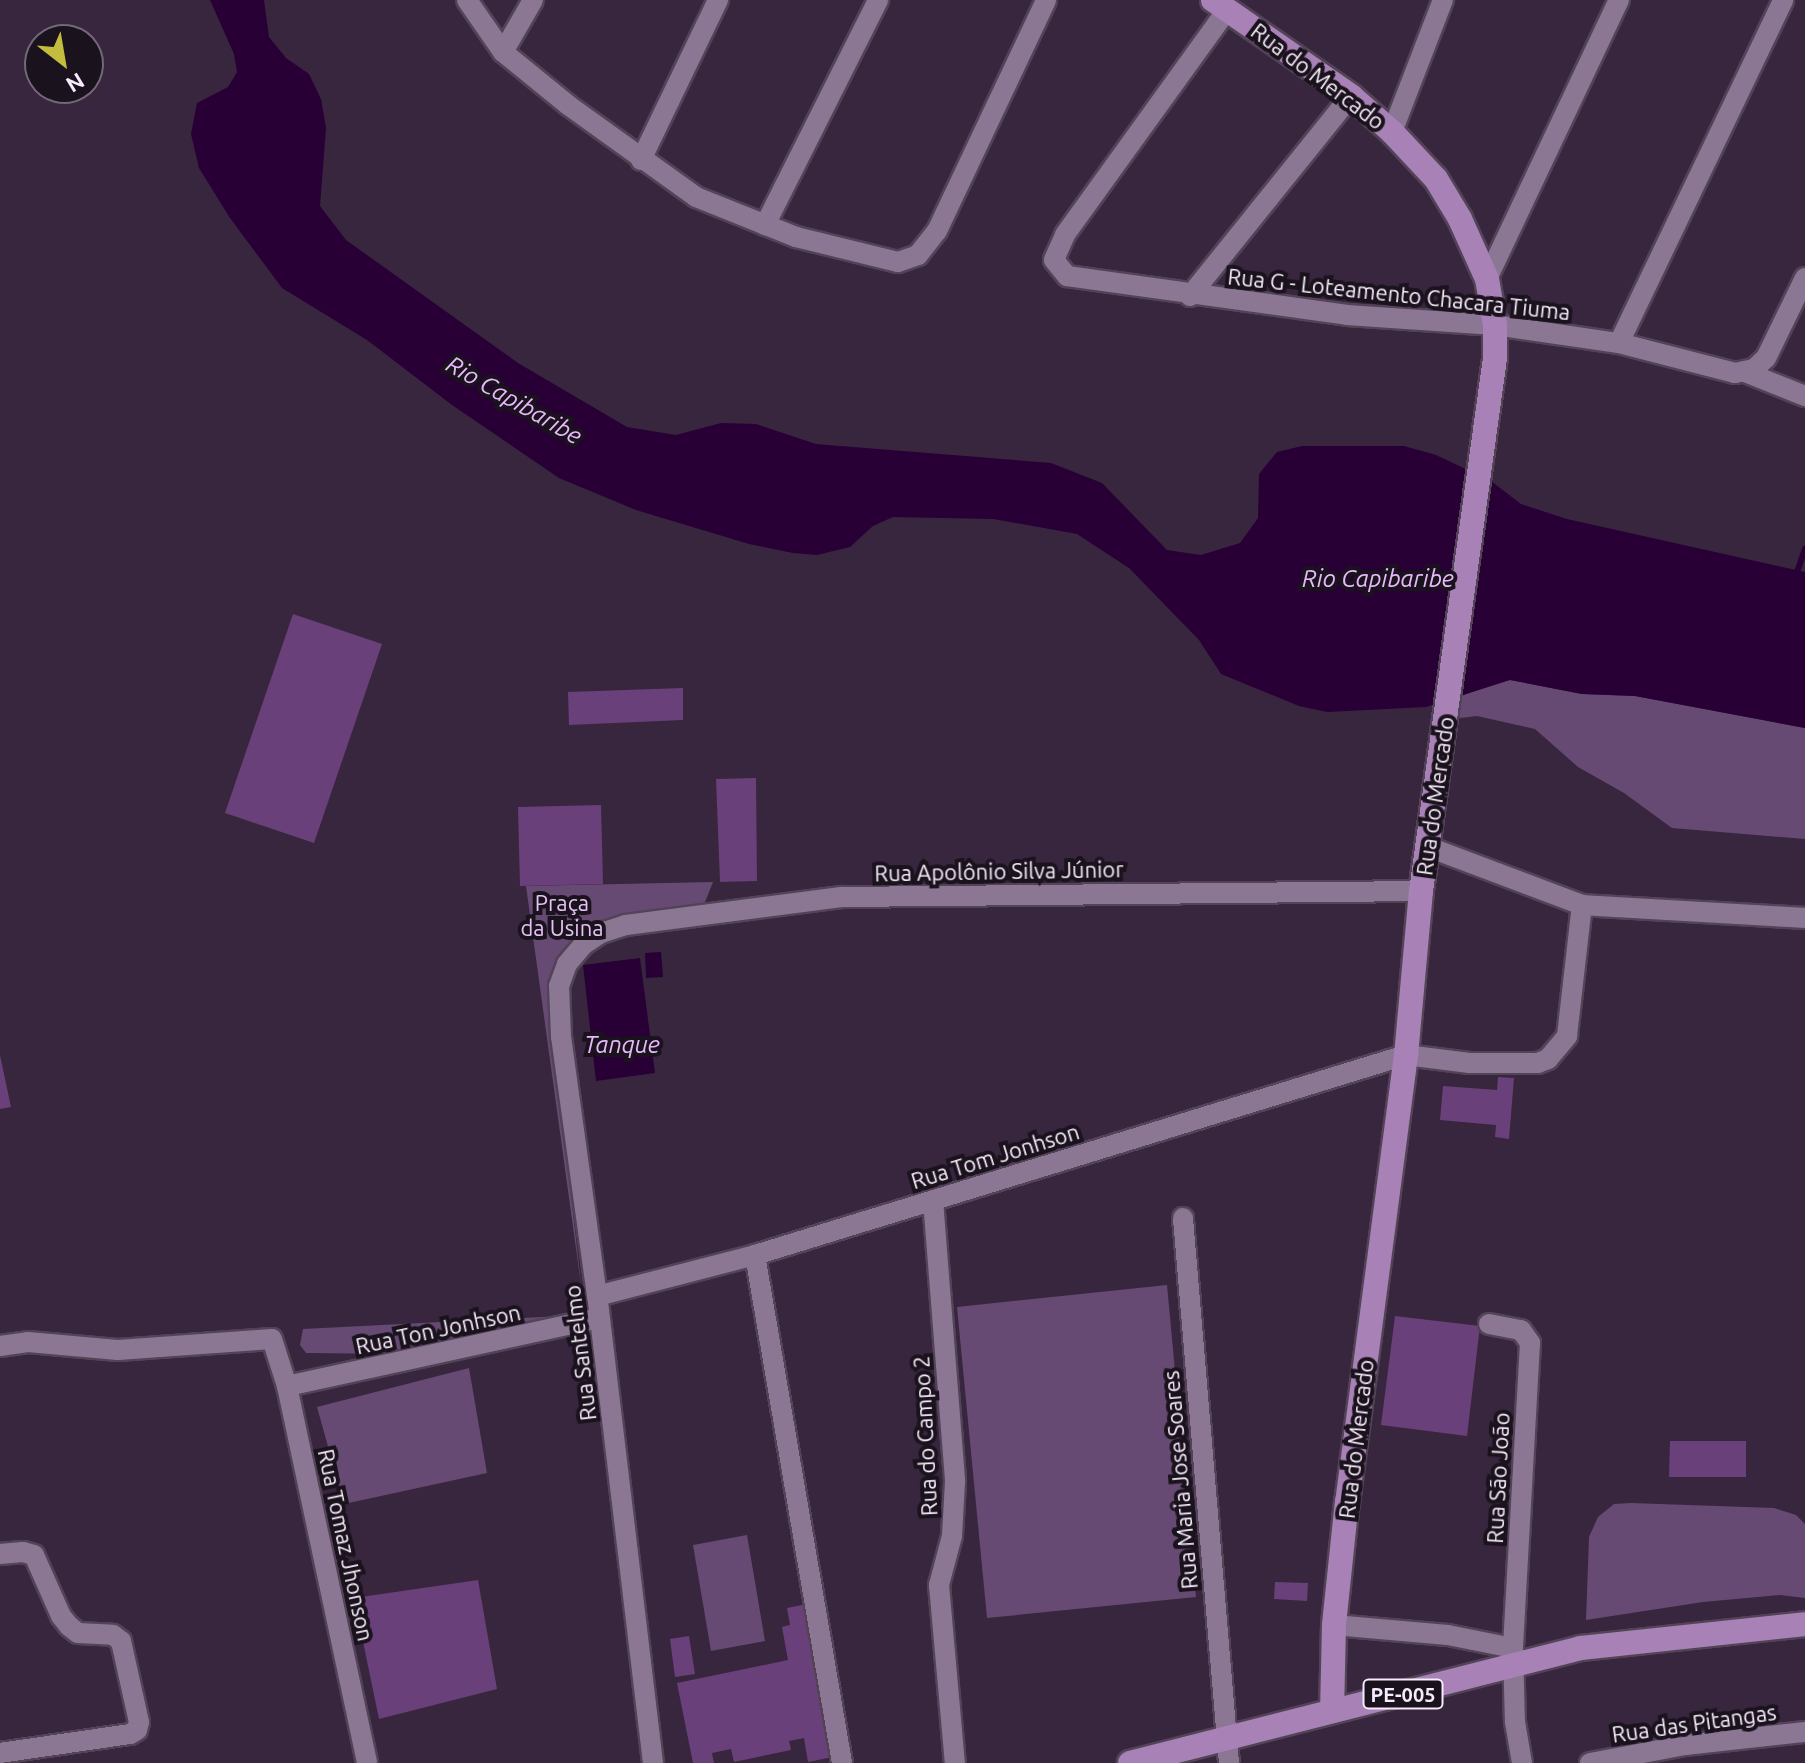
<!DOCTYPE html>
<meta charset="utf-8">
<style>
body{margin:0}
#map{position:relative;width:1805px;height:1763px;overflow:hidden;background:#37263e;font-family:Ubuntu,sans-serif}
div>[style]{position:absolute}
.green>*{inset:0;background:#674a73}
.water>*{inset:0;background:#280035}
.stream>*{height:6px;margin:-3px;padding:0 3px;transform-origin:3px;border-radius:3px;background:#280035}
.building>*{inset:0;background:#694079}
.roads{filter:drop-shadow(2px 0 #524357) drop-shadow(-2px 0 #524357) drop-shadow(0 2px #524357) drop-shadow(0 -2px #524357)}
.minor>*{height:20px;margin:-10px;padding:0 10px;transform-origin:10px;border-radius:10px;background:#8b7794}
.major>*{height:24px;margin:-12px;padding:0 12px;transform-origin:12px;border-radius:12px;background:#a881b7}
span{translate:-50% -50%;white-space:nowrap;text-align:center;line-height:1.15;-webkit-text-stroke:8px #1a121d;paint-order:stroke}
.shield-label span{padding:2px 6px;background:#1a121d;border:2px solid;border-radius:6px;-webkit-text-stroke-width:0}
.shield-label{font-size:20px;color:#f6ebfa;font-weight:700}
.street-label{font-size:22px;color:#f6ebfa}
.park-label{font-size:22px;color:#e5c1f4}
.water-label{font-size:24px;color:#e8b8fc;font-style:italic}
.north{position:absolute;left:24px;top:24px;width:80px;height:80px;box-sizing:border-box;background:#1a121d;border:2px solid #726975;border-radius:50%;rotate:149deg;font-size:22px;font-weight:700;line-height:32px;text-align:center;color:#f6ebfa}
.north::after{content:'';display:block;margin:auto;width:28px;height:36px;background:#c4bc3e;clip-path:polygon(50% 0,100% 100%,50% 72%,0 100%)}
</style>
<div id="map">
<div class="green">
<i style="clip-path:polygon(1510px 680px,1582px 694px,1635px 696px,1805px 728px,1805px 839px,1672px 828px,1624px 793px,1578px 767px,1535px 729px,1477px 716px,1460px 718px,1460px 697px,1479px 688px)"></i>
<i style="clip-path:polygon(713px 882px,705px 902px,692px 910px,577px 939px,560px 956px,548px 992px,582px 1292px,526px 886px)"></i>
<i style="clip-path:polygon(1167px 1285px,1196px 1597px,987px 1618px,957px 1307px)"></i>
<i style="clip-path:polygon(562px 1316px,401px 1354px,306px 1353px,300px 1345px,303px 1329px)"></i>
<i style="clip-path:polygon(469px 1368px,487px 1473px,344px 1504px,317px 1407px)"></i>
<i style="clip-path:polygon(1631px 1503px,1774px 1508px,1796px 1515px,1805px 1524px,1805px 1598px,1780px 1595px,1703px 1602px,1586px 1620px,1589px 1537px,1598px 1517px,1614px 1504px)"></i>
<i style="clip-path:polygon(747px 1535px,765px 1641px,711px 1651px,693px 1545px)"></i>
</div>
<div class="water">
<i style="clip-path:polygon(210px 0,264px 0,269px 37px,286px 58px,309px 74px,321px 99px,326px 128px,320px 206px,346px 240px,518px 363px,627px 427px,676px 435px,721px 423px,756px 424px,816px 444px,1051px 463px,1102px 483px,1167px 550px,1201px 555px,1240px 543px,1258px 518px,1259px 474px,1277px 452px,1302px 446px,1404px 446px,1436px 455px,1491px 481px,1521px 504px,1567px 519px,1805px 572px,1805px 728px,1635px 696px,1582px 694px,1510px 680px,1426px 707px,1327px 712px,1299px 706px,1221px 674px,1199px 640px,1129px 568px,1077px 534px,993px 519px,893px 517px,873px 526px,850px 547px,817px 555px,793px 553px,749px 544px,636px 510px,559px 478px,452px 405px,367px 340px,282px 288px,230px 218px,199px 168px,191px 134px,197px 103px,228px 87px,237px 72px,234px 54px)"></i>
<i style="clip-path:polygon(661px 952px,663px 977px,646px 978px,645px 953px)"></i>
<i style="clip-path:polygon(640px 958px,655px 1073px,596px 1081px,583px 965px)"></i>
</div>
<div class="stream">
<i style="left:1796px;top:575px;width:28px;rotate:-71deg"></i>
</div>
<div class="building">
<i style="clip-path:polygon(293px 614px,382px 644px,314px 843px,225px 813px)"></i>
<i style="clip-path:polygon(683px 688px,683px 720px,569px 725px,568px 692px)"></i>
<i style="clip-path:polygon(756px 778px,757px 881px,720px 882px,716px 779px)"></i>
<i style="clip-path:polygon(601px 805px,603px 884px,520px 886px,518px 807px)"></i>
<i style="clip-path:polygon(0 1055px,11px 1107px,0 1109px)"></i>
<i style="clip-path:polygon(1498px 1077px,1514px 1078px,1509px 1139px,1495px 1137px,1496px 1125px,1440px 1120px,1443px 1086px,1497px 1090px)"></i>
<i style="clip-path:polygon(1395px 1316px,1480px 1326px,1467px 1436px,1381px 1425px)"></i>
<i style="clip-path:polygon(1670px 1441px,1746px 1441px,1746px 1477px,1669px 1477px)"></i>
<i style="clip-path:polygon(478px 1580px,497px 1689px,379px 1719px,354px 1598px)"></i>
<i style="clip-path:polygon(1275px 1582px,1308px 1583px,1307px 1601px,1274px 1599px)"></i>
<i style="clip-path:polygon(812px 1603px,838px 1756px,808px 1762px,804px 1738px,789px 1741px,791px 1750px,734px 1762px,731px 1749px,712px 1753px,714px 1763px,693px 1763px,677px 1683px,788px 1660px,782px 1627px,790px 1625px,787px 1608px)"></i>
<i style="clip-path:polygon(689px 1636px,695px 1674px,675px 1677px,670px 1639px)"></i>
</div>
<div class="roads">
<div class="minor">
<i style="left:467px;top:0;width:63px;rotate:55.3deg"></i>
<i style="left:503px;top:52px;width:84px;rotate:39.2deg"></i>
<i style="left:568px;top:105px;width:158px;rotate:35.7deg"></i>
<i style="left:696px;top:197px;width:108px;rotate:21.8deg"></i>
<i style="left:796px;top:237px;width:105px;rotate:13.8deg"></i>
<i style="left:898px;top:262px;width:21px;rotate:-19deg"></i>
<i style="left:918px;top:255px;width:31px;rotate:-52deg"></i>
<i style="left:937px;top:231px;width:255px;rotate:-64.7deg"></i>
<i style="left:1227px;top:10px;width:277px;rotate:125.8deg"></i>
<i style="left:1065px;top:235px;width:27px;rotate:114deg"></i>
<i style="left:1054px;top:260px;width:21px;rotate:51deg"></i>
<i style="left:1067px;top:276px;width:283px;rotate:7.9deg"></i>
<i style="left:1347px;top:315px;width:148px;rotate:3.9deg"></i>
<i style="left:1495px;top:325px;width:125px;rotate:8.3deg"></i>
<i style="left:1619px;top:343px;width:120px;rotate:14.5deg"></i>
<i style="left:1735px;top:373px;width:19px;rotate:-12deg"></i>
<i style="left:1754px;top:369px;width:16px;rotate:-43deg"></i>
<i style="left:1766px;top:358px;width:89px;rotate:-64deg"></i>
<i style="left:503px;top:52px;width:60px;rotate:-60deg"></i>
<i style="left:1392px;top:132px;width:142px;rotate:-68.9deg"></i>
<i style="left:641px;top:160px;width:178px;rotate:-64.3deg"></i>
<i style="left:765px;top:225px;width:252px;rotate:-63.3deg"></i>
<i style="left:1487px;top:279px;width:309px;rotate:-64.7deg"></i>
<i style="left:1190px;top:296px;width:257px;rotate:-51.2deg"></i>
<i style="left:1619px;top:343px;width:380px;rotate:-64.4deg"></i>
<i style="left:1745px;top:372px;width:65px;rotate:21.8deg"></i>
<i style="left:1428px;top:847px;width:165px;rotate:20.6deg"></i>
<i style="left:1582px;top:905px;width:223px;rotate:3.3deg"></i>
<i style="left:933px;top:1200px;width:283px;rotate:85.5deg"></i>
<i style="left:955px;top:1482px;width:54px;rotate:93.2deg"></i>
<i style="left:952px;top:1536px;width:51px;rotate:104.9deg"></i>
<i style="left:939px;top:1585px;width:179px;rotate:84.9deg"></i>
<i style="left:1183px;top:1218px;width:547px;rotate:85.18deg"></i>
<i style="left:755px;top:1255px;width:515px;rotate:80.28deg"></i>
<i style="left:597px;top:1296px;width:163px;rotate:-14.5deg"></i>
<i style="left:755px;top:1255px;width:681px;rotate:-17.08deg"></i>
<i style="left:1406px;top:1055px;width:64px;rotate:7.2deg"></i>
<i style="left:1469px;top:1063px;width:69px"></i>
<i style="left:1538px;top:1063px;width:11px;rotate:-22deg"></i>
<i style="left:1548px;top:1059px;width:30px;rotate:-50deg"></i>
<i style="left:1567px;top:1036px;width:132px;rotate:-83.5deg"></i>
<i style="left:1489px;top:1324px;width:33px;rotate:11deg"></i>
<i style="left:1521px;top:1330px;width:16px;rotate:55deg"></i>
<i style="left:1530px;top:1343px;width:305px;rotate:93.2deg"></i>
<i style="left:1513px;top:1648px;width:74px;rotate:88.5deg"></i>
<i style="left:1515px;top:1722px;width:42px;rotate:80.3deg"></i>
<i style="left:0;top:1346px;width:28px;rotate:-8deg"></i>
<i style="left:28px;top:1342px;width:90px;rotate:5.1deg"></i>
<i style="left:118px;top:1350px;width:154px;rotate:-4.1deg"></i>
<i style="left:272px;top:1339px;width:49px;rotate:72.3deg"></i>
<i style="left:287px;top:1386px;width:385px;rotate:78deg"></i>
<i style="left:287px;top:1386px;width:319px;rotate:-12.3deg"></i>
<i style="left:0;top:1554px;width:23px;rotate:-5deg"></i>
<i style="left:23px;top:1552px;width:11px;rotate:15deg"></i>
<i style="left:34px;top:1555px;width:67px;rotate:66.1deg"></i>
<i style="left:61px;top:1616px;width:13px;rotate:51deg"></i>
<i style="left:69px;top:1626px;width:11px;rotate:38deg"></i>
<i style="left:78px;top:1633px;width:35px;rotate:3deg"></i>
<i style="left:113px;top:1635px;width:10px;rotate:37deg"></i>
<i style="left:121px;top:1641px;width:83px;rotate:77.5deg"></i>
<i style="left:139px;top:1722px;width:8px;rotate:104deg"></i>
<i style="left:137px;top:1730px;width:8px;rotate:150deg"></i>
<i style="left:130px;top:1734px;width:131px;rotate:171.7deg"></i>
<i style="left:1334px;top:1625px;width:114px;rotate:5deg"></i>
<i style="left:1448px;top:1635px;width:66px;rotate:11.3deg"></i>
<i style="left:653px;top:1763px;width:470px;rotate:-96.8deg"></i>
<i style="left:597px;top:1296px;width:261px;rotate:-97.9deg"></i>
<i style="left:561px;top:1037px;width:51px;rotate:-92.2deg"></i>
<i style="left:559px;top:986px;width:23px;rotate:-70deg"></i>
<i style="left:567px;top:964px;width:25px;rotate:-50deg"></i>
<i style="left:583px;top:945px;width:22px;rotate:-34deg"></i>
<i style="left:601px;top:933px;width:26px;rotate:-18deg"></i>
<i style="left:626px;top:925px;width:217px;rotate:-7.4deg"></i>
<i style="left:841px;top:897px;width:580px;rotate:-0.59deg"></i>
<i style="left:1590px;top:1763px;width:97px;rotate:-10.7deg"></i>
<i style="left:1685px;top:1745px;width:121px;rotate:-6.2deg"></i>
</div>
<div class="major">
<i style="left:1213px;top:0;width:168px;rotate:34.8deg"></i>
<i style="left:1351px;top:96px;width:55px;rotate:41.3deg"></i>
<i style="left:1392px;top:132px;width:64px;rotate:46.9deg"></i>
<i style="left:1436px;top:179px;width:47px;rotate:59deg"></i>
<i style="left:1460px;top:219px;width:66px;rotate:65.8deg"></i>
<i style="left:1487px;top:279px;width:47px;rotate:80.1deg"></i>
<i style="left:1495px;top:325px;width:33px;rotate:90deg"></i>
<i style="left:1495px;top:358px;width:538px;rotate:97.9deg"></i>
<i style="left:1421px;top:891px;width:165px;rotate:95.2deg"></i>
<i style="left:1406px;top:1055px;width:450px;rotate:97.5deg"></i>
<i style="left:1347px;top:1501px;width:125px;rotate:96deg"></i>
<i style="left:1334px;top:1625px;width:86px;rotate:91.3deg"></i>
<i style="left:1130px;top:1763px;width:465px;rotate:-14.3deg"></i>
<i style="left:1581px;top:1648px;width:225px;rotate:-6.1deg"></i>
</div>
</div>
<div class="shield-label">
<span style="left:1403px;top:1694px">PE-005</span>
</div>
<div class="street-label">
<span style="left:1318px;top:76px;rotate:37deg">Rua do Mercado</span>
<span style="left:1399px;top:294px;rotate:6deg">Rua G - Loteamento Chacara Tiuma</span>
<span style="left:1435px;top:796px;rotate:-82deg">Rua do Mercado</span>
<span style="left:999px;top:871px;rotate:-1deg">Rua Apolônio Silva Júnior</span>
<span style="left:995px;top:1156px;rotate:-17deg">Rua Tom Jonhson</span>
<span style="left:438px;top:1329px;rotate:-12deg">Rua Ton Jonhson</span>
<span style="left:580px;top:1353px;rotate:-97deg">Rua Santelmo</span>
<span style="left:925px;top:1436px;rotate:-93deg">Rua do Campo 2</span>
<span style="left:1356px;top:1439px;rotate:-83deg">Rua do Mercado</span>
<span style="left:1498px;top:1478px;rotate:-87deg">Rua São João</span>
<span style="left:1180px;top:1480px;rotate:-95deg">Rua Maria Jose Soares</span>
<span style="left:346px;top:1545px;rotate:78deg">Rua Tomaz Jhonson</span>
<span style="left:1694px;top:1723px;rotate:-8deg">Rua das Pitangas</span>
</div>
<div class="park-label">
<span style="left:562px;top:915px">Praça<br>da Usina</span>
</div>
<div class="water-label">
<span style="left:514px;top:400px;rotate:30deg">Rio Capibaribe</span>
<span style="left:1378px;top:579px">Rio Capibaribe</span>
<span style="left:622px;top:1045px">Tanque</span>
</div>
<div class="north">N</div>
</div>
